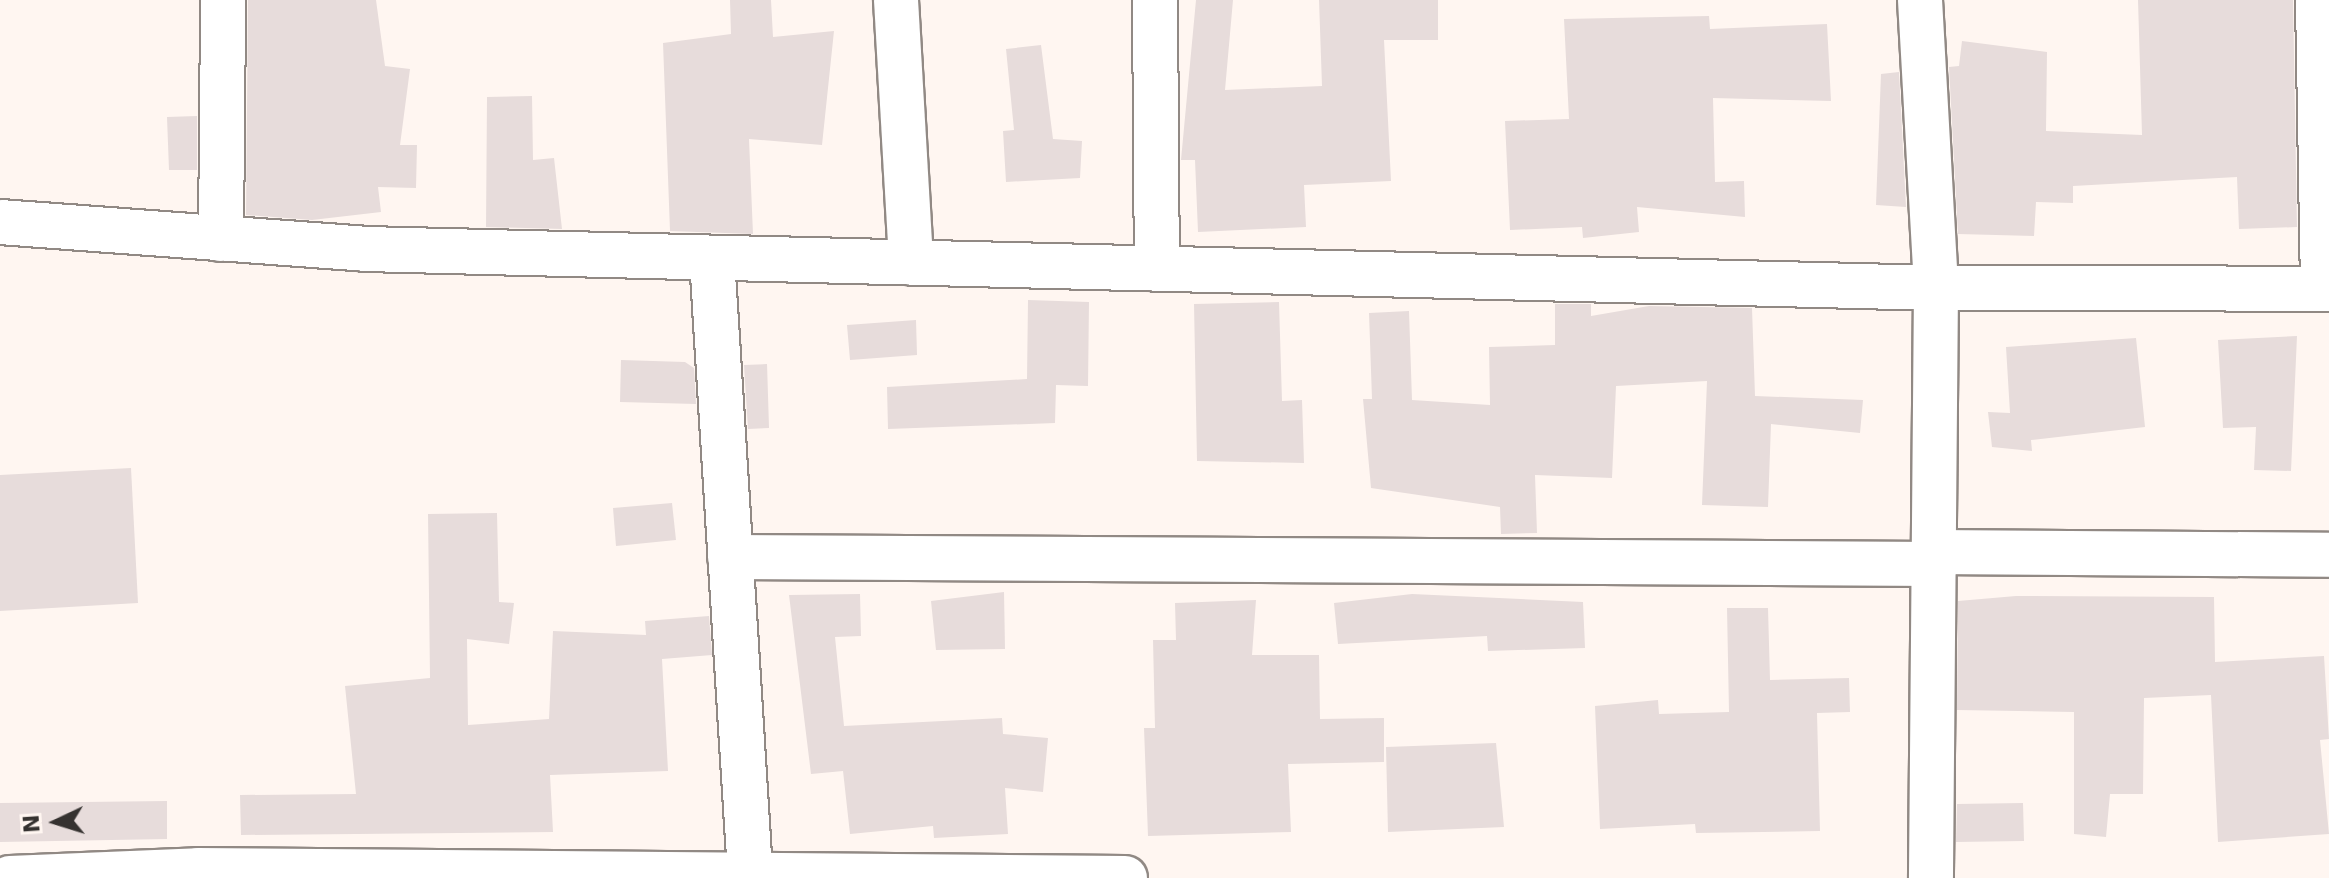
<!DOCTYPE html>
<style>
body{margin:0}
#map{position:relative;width:2329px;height:878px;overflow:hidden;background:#fff6f1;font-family:"DejaVu Sans",sans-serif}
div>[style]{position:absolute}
.building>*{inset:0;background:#e7dcdb}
.roads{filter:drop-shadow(2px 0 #918984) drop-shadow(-2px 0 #918984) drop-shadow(0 2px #918984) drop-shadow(0 -2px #918984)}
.minor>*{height:44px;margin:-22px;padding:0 22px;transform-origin:22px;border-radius:22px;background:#fff}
span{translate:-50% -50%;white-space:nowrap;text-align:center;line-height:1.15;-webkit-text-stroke:8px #fff6f1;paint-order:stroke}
.north{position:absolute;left:16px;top:782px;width:80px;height:80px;-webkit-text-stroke:6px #fff6f1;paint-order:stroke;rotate:266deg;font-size:22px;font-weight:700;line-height:32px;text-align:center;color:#353230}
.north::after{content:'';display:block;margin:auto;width:28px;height:36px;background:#353230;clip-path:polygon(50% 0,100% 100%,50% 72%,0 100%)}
</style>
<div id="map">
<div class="building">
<i style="clip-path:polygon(248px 0,376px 0,385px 66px,410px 69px,400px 145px,417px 145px,416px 188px,378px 187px,381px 212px,312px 220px,246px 215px)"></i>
<i style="clip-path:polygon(730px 0,771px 0,773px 37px,834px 31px,822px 145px,749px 139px,753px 234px,670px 231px,663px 43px,731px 34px)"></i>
<i style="clip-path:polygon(1196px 0,1233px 0,1225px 90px,1322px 86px,1319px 0,1438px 0,1438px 40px,1384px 40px,1391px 181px,1304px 185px,1306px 227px,1198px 232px,1195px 160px,1181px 160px)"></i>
<i style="clip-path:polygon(2138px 0,2293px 0,2297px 227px,2239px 229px,2237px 177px,2073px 186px,2073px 203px,2036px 202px,2034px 236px,1958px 234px,1949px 67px,1959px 66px,1962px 41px,2047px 52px,2046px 131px,2142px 135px)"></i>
<i style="clip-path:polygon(1709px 16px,1710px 29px,1827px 24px,1831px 101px,1713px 98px,1715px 182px,1744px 181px,1745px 217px,1637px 207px,1639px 232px,1583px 238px,1582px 227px,1510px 230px,1505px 121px,1569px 119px,1564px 19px)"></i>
<i style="clip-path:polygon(1041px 45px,1053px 139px,1082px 141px,1080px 178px,1006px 182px,1003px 131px,1014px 130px,1006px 49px)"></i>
<i style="clip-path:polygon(1899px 72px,1906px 207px,1876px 205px,1881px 74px)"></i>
<i style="clip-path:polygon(532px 96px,533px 160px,554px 158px,562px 229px,486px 227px,487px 97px)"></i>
<i style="clip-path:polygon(197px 116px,197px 170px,169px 170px,167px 117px)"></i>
<i style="clip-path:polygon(1028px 300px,1089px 302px,1088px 386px,1056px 385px,1055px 423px,888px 429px,887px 387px,1027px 379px)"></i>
<i style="clip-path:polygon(1279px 302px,1282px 401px,1302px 400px,1304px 463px,1197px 461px,1194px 304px)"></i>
<i style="clip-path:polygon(1555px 304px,1591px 304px,1591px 316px,1649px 306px,1752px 308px,1755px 396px,1863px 400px,1860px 433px,1771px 424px,1768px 507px,1702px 505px,1707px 381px,1616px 386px,1612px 478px,1535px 475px,1537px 533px,1501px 534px,1500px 507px,1371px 488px,1363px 399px,1372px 399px,1369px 313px,1409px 311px,1412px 400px,1490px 405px,1489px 347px,1555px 345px)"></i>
<i style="clip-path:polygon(916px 320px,917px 355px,850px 360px,847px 325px)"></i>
<i style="clip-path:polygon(2297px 336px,2291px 471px,2254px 470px,2256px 427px,2223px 428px,2218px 340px)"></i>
<i style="clip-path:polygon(2136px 338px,2145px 427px,2031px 440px,2032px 451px,1992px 447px,1988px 412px,2010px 413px,2006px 347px)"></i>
<i style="clip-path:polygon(621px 360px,685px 362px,694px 368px,696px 404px,620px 402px)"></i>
<i style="clip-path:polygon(767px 364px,769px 428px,748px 429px,744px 365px)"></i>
<i style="clip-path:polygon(131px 468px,138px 603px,0 611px,0 475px)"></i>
<i style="clip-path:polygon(672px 503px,676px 540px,616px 546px,613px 508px)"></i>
<i style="clip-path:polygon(497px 513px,499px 602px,514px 603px,509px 644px,467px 639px,468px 725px,549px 719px,553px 631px,646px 635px,645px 621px,709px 616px,712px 655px,662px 659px,668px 771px,550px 775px,553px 832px,241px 835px,240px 795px,356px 794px,345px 686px,430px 678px,428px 514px)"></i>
<i style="clip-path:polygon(1004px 592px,1005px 649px,936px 650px,931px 601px)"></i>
<i style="clip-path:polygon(860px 594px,861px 636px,835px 637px,844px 726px,1002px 718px,1003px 734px,1048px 738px,1043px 792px,1005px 788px,1008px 834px,934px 838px,933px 826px,850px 834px,843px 771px,811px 774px,789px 595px)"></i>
<i style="clip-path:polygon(1412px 594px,1583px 602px,1585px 648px,1488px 651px,1487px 636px,1338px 644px,1334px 603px)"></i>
<i style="clip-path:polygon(2016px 596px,2214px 597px,2215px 662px,2324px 656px,2329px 739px,2320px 740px,2329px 834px,2218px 842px,2211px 695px,2144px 698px,2143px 794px,2110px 794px,2106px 837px,2074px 834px,2074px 712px,1957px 710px,1958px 601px)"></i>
<i style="clip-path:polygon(1256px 600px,1252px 655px,1319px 655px,1320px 719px,1384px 718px,1384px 762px,1288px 764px,1291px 832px,1148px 836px,1144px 728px,1155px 728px,1153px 640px,1176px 640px,1175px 603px)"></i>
<i style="clip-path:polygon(1727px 608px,1768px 608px,1770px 680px,1849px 678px,1850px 712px,1817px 713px,1820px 831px,1696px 833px,1695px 824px,1600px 829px,1595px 706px,1658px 700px,1659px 714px,1729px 712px)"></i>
<i style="clip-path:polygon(1496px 743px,1504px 827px,1388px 832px,1386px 747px)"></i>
<i style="clip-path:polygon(167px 801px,167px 839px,0 842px,0 803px)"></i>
<i style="clip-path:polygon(2023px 803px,2024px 841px,1956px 842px,1957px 804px)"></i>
</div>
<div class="roads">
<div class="minor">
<i style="left:896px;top:0;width:263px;rotate:86.7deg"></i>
<i style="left:1155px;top:0;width:269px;rotate:89.6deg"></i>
<i style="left:1920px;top:0;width:288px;rotate:86.8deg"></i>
<i style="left:1936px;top:288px;width:590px;rotate:90.49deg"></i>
<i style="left:2318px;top:0;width:289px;rotate:89deg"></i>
<i style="left:0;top:222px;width:366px;rotate:4.2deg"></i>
<i style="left:365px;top:249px;width:1571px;rotate:1.42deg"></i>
<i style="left:1936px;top:288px;width:393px;rotate:0.1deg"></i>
<i style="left:221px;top:239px;width:239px;rotate:-89.5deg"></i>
<i style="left:712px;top:258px;width:615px;rotate:86.46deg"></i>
<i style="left:1934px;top:552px;width:395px;rotate:0.4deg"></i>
<i style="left:730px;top:557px;width:1206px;rotate:0.33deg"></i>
<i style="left:10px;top:878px;width:188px;rotate:-2.4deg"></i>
<i style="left:198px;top:870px;width:927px;rotate:0.49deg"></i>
</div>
</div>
<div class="north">N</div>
</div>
